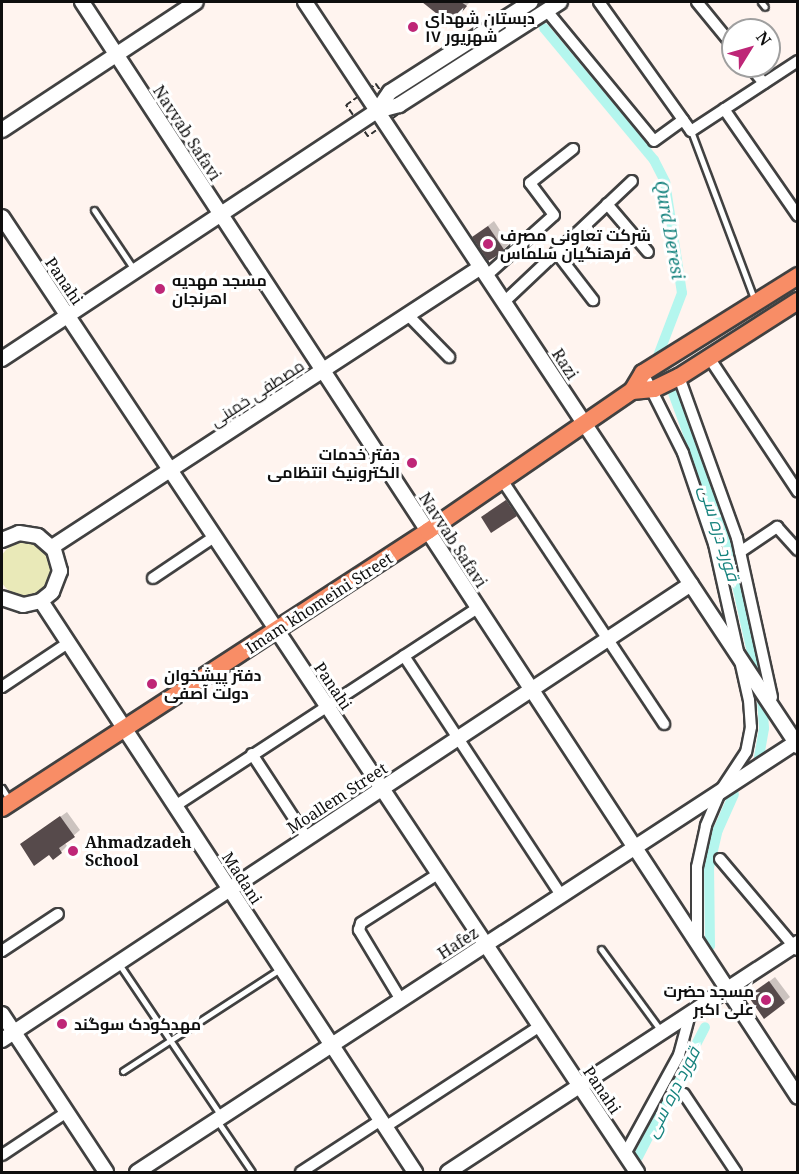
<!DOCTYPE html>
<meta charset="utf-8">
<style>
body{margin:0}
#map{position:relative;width:799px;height:1174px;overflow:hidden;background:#fff4ef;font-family:"Noto Serif",Cairo,serif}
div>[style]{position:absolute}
.green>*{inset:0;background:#e9e9b8}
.round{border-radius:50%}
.shadow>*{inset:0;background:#0003}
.canal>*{height:10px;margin:-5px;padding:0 5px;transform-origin:5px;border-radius:5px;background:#b4f6ee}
.building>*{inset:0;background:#564a4b}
.path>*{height:1.5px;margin-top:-0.75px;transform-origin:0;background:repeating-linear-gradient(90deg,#303030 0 6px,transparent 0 9px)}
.roads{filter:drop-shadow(2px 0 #414141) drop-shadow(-2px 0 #414141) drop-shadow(0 2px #414141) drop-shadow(0 -2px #414141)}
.service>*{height:5px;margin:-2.5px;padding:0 2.5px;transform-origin:2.5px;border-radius:2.5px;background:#fff}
.minor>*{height:10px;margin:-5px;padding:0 5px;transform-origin:5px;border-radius:5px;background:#fff}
.tertiary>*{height:14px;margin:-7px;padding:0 7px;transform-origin:7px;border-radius:7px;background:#fff}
.primary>*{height:16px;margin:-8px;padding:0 8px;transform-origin:8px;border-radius:8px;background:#f88d66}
.dots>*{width:16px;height:16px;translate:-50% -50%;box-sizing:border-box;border:3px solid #fff;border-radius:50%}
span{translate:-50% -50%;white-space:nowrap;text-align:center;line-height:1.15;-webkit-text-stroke:6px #fff;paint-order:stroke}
.poi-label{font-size:16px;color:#0e0e0e;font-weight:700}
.left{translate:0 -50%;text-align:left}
.right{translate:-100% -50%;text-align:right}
.street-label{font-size:16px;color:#0e0e0e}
.water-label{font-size:18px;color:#16837e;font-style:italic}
.frame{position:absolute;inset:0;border:3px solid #0e0e0e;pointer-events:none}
.north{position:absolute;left:721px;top:18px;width:60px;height:60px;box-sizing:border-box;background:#fff;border:2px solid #9f9f9f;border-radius:50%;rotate:53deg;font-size:16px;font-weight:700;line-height:24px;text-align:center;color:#0e0e0e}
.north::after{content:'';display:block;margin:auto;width:21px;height:27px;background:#be2677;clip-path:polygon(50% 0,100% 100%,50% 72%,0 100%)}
</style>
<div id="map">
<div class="green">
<i class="round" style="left:-2px;top:542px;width:54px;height:54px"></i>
</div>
<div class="shadow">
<i style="clip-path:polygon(425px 2px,470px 2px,450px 23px)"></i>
<i style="clip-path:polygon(494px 221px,509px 244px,504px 249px,474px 237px)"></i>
<i style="clip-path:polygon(512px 496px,521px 509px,516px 515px,488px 512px)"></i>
<i style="clip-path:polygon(67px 812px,80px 830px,65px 843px,67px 846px,61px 852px,53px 858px,50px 853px,21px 845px)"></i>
<i style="clip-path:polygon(775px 977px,790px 997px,784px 1002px,750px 996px)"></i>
</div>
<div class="canal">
<i style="left:544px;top:28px;width:172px;rotate:50.2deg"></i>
<i style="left:654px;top:160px;width:25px;rotate:63deg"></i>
<i style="left:665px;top:182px;width:112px;rotate:81.3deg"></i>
<i style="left:682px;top:293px;width:73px;rotate:110.9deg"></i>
<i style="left:673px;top:393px;width:157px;rotate:69.8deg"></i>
<i style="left:727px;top:540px;width:138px;rotate:77.5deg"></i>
<i style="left:759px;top:757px;width:29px;rotate:-80deg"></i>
<i style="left:764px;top:728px;width:30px;rotate:-94deg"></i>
<i style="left:710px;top:946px;width:78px;rotate:-90.7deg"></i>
<i style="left:709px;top:868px;width:39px;rotate:-77deg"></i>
<i style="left:718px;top:830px;width:39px;rotate:-66deg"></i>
<i style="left:638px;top:1157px;width:146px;rotate:-62.7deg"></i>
</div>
<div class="building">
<i style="clip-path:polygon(422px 2px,461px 2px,467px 6px,451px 25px)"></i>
<i style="clip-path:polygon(488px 226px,505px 251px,488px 261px,472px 237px)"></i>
<i style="clip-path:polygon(506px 500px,517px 516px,491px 533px,481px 517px)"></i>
<i style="clip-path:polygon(60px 816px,75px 837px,59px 848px,62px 853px,53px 860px,49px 855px,34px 866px,20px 844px)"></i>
<i style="clip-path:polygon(769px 981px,785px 1003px,764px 1019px,748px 996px)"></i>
</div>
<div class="path">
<i style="left:376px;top:84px;width:38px;rotate:55deg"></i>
<i style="left:398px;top:115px;width:37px;rotate:144deg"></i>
<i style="left:368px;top:137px;width:39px;rotate:-125deg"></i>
<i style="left:346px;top:105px;width:37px;rotate:-35deg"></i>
</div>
<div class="roads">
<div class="service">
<i style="left:761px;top:2px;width:6px;rotate:51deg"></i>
<i style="left:691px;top:131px;width:182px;rotate:69.4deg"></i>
<i style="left:94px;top:210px;width:73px;rotate:56.1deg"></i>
<i style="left:2px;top:788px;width:15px;rotate:58deg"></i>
<i style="left:601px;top:949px;width:102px;rotate:53.8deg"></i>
<i style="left:119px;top:964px;width:183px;rotate:56.1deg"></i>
<i style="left:123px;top:1071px;width:187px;rotate:-33deg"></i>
<i style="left:218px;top:1122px;width:60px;rotate:55.8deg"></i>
</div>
<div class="minor">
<i style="left:599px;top:2px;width:158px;rotate:54.5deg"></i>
<i style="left:691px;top:131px;width:128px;rotate:-33.2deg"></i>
<i style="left:697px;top:2px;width:57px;rotate:50.7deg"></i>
<i style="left:547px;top:11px;width:168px;rotate:50.5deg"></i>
<i style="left:654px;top:141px;width:36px;rotate:-36deg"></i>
<i style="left:750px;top:66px;width:22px;rotate:51deg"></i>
<i style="left:724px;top:109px;width:130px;rotate:55.3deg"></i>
<i style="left:607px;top:204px;width:63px;rotate:49.5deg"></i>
<i style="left:556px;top:252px;width:61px;rotate:52.4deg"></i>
<i style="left:486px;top:276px;width:91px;rotate:-41.9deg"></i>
<i style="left:554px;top:215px;width:40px;rotate:-127deg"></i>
<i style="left:530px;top:183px;width:55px;rotate:-38.3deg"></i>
<i style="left:504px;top:302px;width:176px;rotate:-43.4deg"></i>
<i style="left:408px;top:315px;width:59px;rotate:45.7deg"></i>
<i style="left:710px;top:359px;width:159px;rotate:56.5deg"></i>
<i style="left:643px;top:373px;width:89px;rotate:63.4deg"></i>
<i style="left:683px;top:453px;width:96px;rotate:71.2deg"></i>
<i style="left:714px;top:544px;width:160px;rotate:77.4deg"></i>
<i style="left:749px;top:700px;width:27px;rotate:86deg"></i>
<i style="left:751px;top:727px;width:25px;rotate:101deg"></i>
<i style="left:746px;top:752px;width:45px;rotate:123.3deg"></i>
<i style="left:721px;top:790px;width:39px;rotate:113deg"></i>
<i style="left:706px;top:826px;width:42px;rotate:102.4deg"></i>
<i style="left:697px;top:867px;width:75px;rotate:90deg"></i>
<i style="left:679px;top:377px;width:171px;rotate:70.2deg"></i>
<i style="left:737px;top:538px;width:163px;rotate:77.6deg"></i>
<i style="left:502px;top:480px;width:293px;rotate:56.4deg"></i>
<i style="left:740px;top:552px;width:45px;rotate:-34deg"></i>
<i style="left:777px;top:527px;width:31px;rotate:48deg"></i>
<i style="left:153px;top:578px;width:73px;rotate:-33.9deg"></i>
<i style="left:404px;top:656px;width:286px;rotate:56.7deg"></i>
<i style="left:2px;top:687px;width:79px;rotate:-33.7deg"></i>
<i style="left:252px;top:754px;width:100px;rotate:56.8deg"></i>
<i style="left:175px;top:806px;width:362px;rotate:-33.2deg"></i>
<i style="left:720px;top:859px;width:119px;rotate:49.8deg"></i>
<i style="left:2px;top:951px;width:67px;rotate:-33.5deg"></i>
<i style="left:401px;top:1000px;width:82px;rotate:-121deg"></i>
<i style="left:359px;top:930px;width:7px;rotate:-74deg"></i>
<i style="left:361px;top:923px;width:91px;rotate:-32.5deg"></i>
<i style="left:684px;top:1094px;width:94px;rotate:56.3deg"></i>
<i style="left:385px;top:1127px;width:185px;rotate:-33.1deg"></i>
<i style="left:625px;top:1154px;width:113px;rotate:-61.4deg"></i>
<i style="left:679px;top:1055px;width:42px;rotate:-75deg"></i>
<i style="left:2px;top:1155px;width:78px;rotate:-33.5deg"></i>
<i style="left:301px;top:1172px;width:95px;rotate:-33deg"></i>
</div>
<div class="tertiary">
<i style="left:82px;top:2px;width:1308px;rotate:56.82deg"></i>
<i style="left:305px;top:2px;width:893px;rotate:56.47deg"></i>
<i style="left:377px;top:111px;width:23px;rotate:-56deg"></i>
<i style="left:390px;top:92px;width:167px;rotate:-32.6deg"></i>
<i style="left:2px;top:130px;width:232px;rotate:-33.4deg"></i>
<i style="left:2px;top:217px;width:1147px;rotate:56.38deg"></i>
<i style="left:2px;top:359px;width:450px;rotate:-33.5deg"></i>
<i style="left:377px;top:111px;width:23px;rotate:-15deg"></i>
<i style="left:399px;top:105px;width:191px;rotate:-32.6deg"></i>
<i style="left:2px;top:540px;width:18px;rotate:-22deg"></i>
<i style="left:19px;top:533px;width:19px;rotate:9deg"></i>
<i style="left:38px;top:536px;width:21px;rotate:41deg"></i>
<i style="left:54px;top:550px;width:22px;rotate:74deg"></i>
<i style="left:60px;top:571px;width:22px;rotate:111deg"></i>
<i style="left:52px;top:592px;width:14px;rotate:141deg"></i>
<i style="left:41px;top:601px;width:18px;rotate:167deg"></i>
<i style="left:23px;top:605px;width:22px;rotate:-162deg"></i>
<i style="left:52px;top:547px;width:512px;rotate:-33.13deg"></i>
<i style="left:41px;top:601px;width:683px;rotate:56.78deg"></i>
<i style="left:2px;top:1014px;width:189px;rotate:56.6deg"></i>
<i style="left:2px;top:1040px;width:826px;rotate:-33.5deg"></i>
<i style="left:137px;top:1172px;width:789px;rotate:-33.11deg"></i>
<i style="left:448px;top:1172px;width:418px;rotate:-33.2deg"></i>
</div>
<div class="primary">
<i style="left:632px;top:391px;width:22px;rotate:-5deg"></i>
<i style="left:654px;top:389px;width:28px;rotate:-26deg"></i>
<i style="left:679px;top:377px;width:141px;rotate:-32.6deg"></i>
<i style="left:2px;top:808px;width:508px;rotate:-33.03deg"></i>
<i style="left:428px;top:531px;width:247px;rotate:-34.5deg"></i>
<i style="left:632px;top:391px;width:21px;rotate:-59deg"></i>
<i style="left:643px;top:373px;width:183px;rotate:-32deg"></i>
</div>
</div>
<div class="dots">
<i style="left:413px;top:27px;background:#be2677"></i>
<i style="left:488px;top:244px;background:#be2677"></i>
<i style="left:160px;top:289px;background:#be2677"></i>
<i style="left:412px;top:463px;background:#be2677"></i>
<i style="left:152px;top:684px;background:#be2677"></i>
<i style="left:73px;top:851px;background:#be2677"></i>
<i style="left:766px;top:1000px;background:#be2677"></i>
<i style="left:62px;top:1024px;background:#be2677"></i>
</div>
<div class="poi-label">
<span class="left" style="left:425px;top:27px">دبستان شهدای<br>۱۷ شهریور</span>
<span class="left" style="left:500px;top:244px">شرکت تعاونی مصرف<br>فرهنگیان سلماس</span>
<span class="left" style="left:172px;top:289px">مسجد مهدیه<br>اهرنجان</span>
<span class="right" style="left:400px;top:463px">دفتر خدمات<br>الکترونیک انتظامی</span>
<span class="left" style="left:164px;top:684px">دفتر پیشخوان<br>دولت آصفی</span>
<span class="left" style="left:85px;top:851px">Ahmadzadeh<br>School</span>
<span class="right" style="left:754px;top:1000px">مسجد حضرت<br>علی اکبر</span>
<span class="left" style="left:74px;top:1024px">مهدکودک سوگند</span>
</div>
<div class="street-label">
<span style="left:187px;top:133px;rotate:57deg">Navvab Safavi</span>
<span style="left:64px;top:281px;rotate:56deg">Panahi</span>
<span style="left:565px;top:364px;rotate:57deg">Razi</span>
<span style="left:257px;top:393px;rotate:-33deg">مصطفی خمینی</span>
<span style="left:453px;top:540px;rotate:57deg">Navvab Safavi</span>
<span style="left:319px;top:603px;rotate:-33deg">Imam khomeini Street</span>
<span style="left:333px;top:686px;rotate:56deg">Panahi</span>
<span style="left:337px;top:798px;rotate:-33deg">Moallem Street</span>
<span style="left:242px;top:878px;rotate:57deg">Madani</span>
<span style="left:458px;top:943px;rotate:-33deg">Hafez</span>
<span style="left:602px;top:1090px;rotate:56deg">Panahi</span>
</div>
<div class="water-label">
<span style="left:670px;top:230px;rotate:80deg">Qurd Deresi</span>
<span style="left:720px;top:533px;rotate:73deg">قورد دره سی</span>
<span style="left:672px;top:1092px;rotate:-63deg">قورد دره سی</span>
</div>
<div class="frame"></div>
<div class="north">N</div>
</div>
